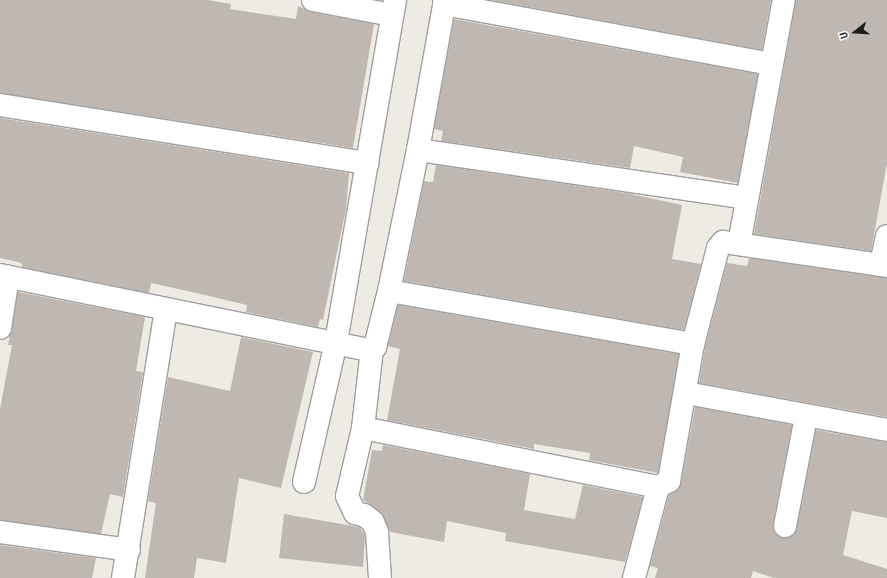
<!DOCTYPE html>
<style>
body{margin:0}
#map{position:relative;width:887px;height:578px;overflow:hidden;background:#eeebe5;font-family:"Archivo Narrow",sans-serif}
div>[style]{position:absolute}
.building>*{inset:0;background:#beb7b2}
.roads{filter:drop-shadow(1px 0 #9f9f9f) drop-shadow(-1px 0 #9f9f9f) drop-shadow(0 1px #9f9f9f) drop-shadow(0 -1px #9f9f9f)}
.minor>*{height:22px;margin:-11px;padding:0 11px;transform-origin:11px;border-radius:11px;background:#fff}
span{translate:-50% -50%;white-space:nowrap;text-align:center;line-height:1.15;-webkit-text-stroke:3px #fff;paint-order:stroke}
.north{position:absolute;left:835px;top:12px;width:40px;height:40px;-webkit-text-stroke:3px #fff;paint-order:stroke;rotate:253deg;font-size:11px;font-weight:700;line-height:16px;text-align:center;color:#1e1e1e}
.north::after{content:'';display:block;margin:auto;width:14px;height:18px;background:#1e1e1e;clip-path:polygon(50% 0,100% 100%,50% 72%,0 100%)}
</style>
<div id="map">
<div class="building">
<i style="clip-path:polygon(0 0,208px 0,231px 4px,230px 9px,296px 19px,298px 6px,311px 12px,374px 24px,353px 148px,0 93px)"></i>
<i style="clip-path:polygon(491px 0,771px 0,762px 50px)"></i>
<i style="clip-path:polygon(796px 0,887px 0,887px 163px,871px 251px,754px 234px)"></i>
<i style="clip-path:polygon(454px 19px,758px 74px,738px 183px,680px 172px,683px 157px,634px 146px,630px 168px,441px 141px,443px 131px,434px 129px)"></i>
<i style="clip-path:polygon(0 118px,349px 173px,346px 209px,323px 320px,320px 319px,318px 327px,246px 312px,247px 305px,205px 295px,151px 283px,149px 293px,22px 267px,22px 264px,18px 262px,0 258px)"></i>
<i style="clip-path:polygon(436px 165px,626px 193px,682px 205px,672px 259px,701px 264px,684px 330px,404px 281px,424px 181px,433px 182px)"></i>
<i style="clip-path:polygon(749px 258px,887px 278px,887px 417px,699px 383px,705px 347px,727px 263px,747px 266px)"></i>
<i style="clip-path:polygon(18px 292px,145px 317px,136px 371px,143px 372px,123px 497px,110px 494px,101px 534px,0 520px,0 409px,12px 345px,8px 345px)"></i>
<i style="clip-path:polygon(398px 305px,679px 354px,658px 473px,589px 460px,590px 453px,534px 444px,534px 449px,387px 420px,400px 349px,388px 346px)"></i>
<i style="clip-path:polygon(241px 337px,313px 352px,281px 488px,239px 478px,226px 563px,197px 558px,194px 578px,145px 578px,156px 503px,148px 501px,168px 377px,230px 391px)"></i>
<i style="clip-path:polygon(695px 407px,792px 425px,773px 524px,777px 535px,783px 538px,794px 534px,797px 528px,816px 430px,887px 442px,887px 518px,852px 511px,843px 555px,887px 569px,887px 578px,774px 578px,753px 571px,751px 578px,655px 578px,658px 568px,650px 566px,669px 495px,679px 489px,681px 483px)"></i>
<i style="clip-path:polygon(383px 445px,530px 474px,524px 510px,575px 519px,583px 485px,643px 497px,625px 562px,505px 541px,506px 533px,447px 521px,444px 542px,390px 532px,381px 512px,363px 500px,372px 450px,382px 451px)"></i>
<i style="clip-path:polygon(284px 514px,359px 527px,365px 535px,363px 567px,279px 558px)"></i>
<i style="clip-path:polygon(0 545px,96px 558px,92px 578px,0 578px)"></i>
</div>
<div class="roads">
<div class="minor">
<i style="left:313px;top:0;width:80px;rotate:10.8deg"></i>
<i style="left:444px;top:4px;width:332px;rotate:10.4deg"></i>
<i style="left:0;top:105px;width:372px;rotate:9deg"></i>
<i style="left:418px;top:150px;width:331px;rotate:8.3deg"></i>
<i style="left:887px;top:236px;width:30px;rotate:102deg"></i>
<i style="left:881px;top:265px;width:6px;rotate:9deg"></i>
<i style="left:739px;top:244px;width:248px;rotate:-79.6deg"></i>
<i style="left:0;top:275px;width:375px;rotate:11.5deg"></i>
<i style="left:367px;top:350px;width:9px;rotate:-21deg"></i>
<i style="left:375px;top:347px;width:58px;rotate:-76deg"></i>
<i style="left:389px;top:291px;width:309px;rotate:9.9deg"></i>
<i style="left:389px;top:291px;width:144px;rotate:-78.4deg"></i>
<i style="left:418px;top:150px;width:152px;rotate:-79.8deg"></i>
<i style="left:0;top:328px;width:52px;rotate:-81.1deg"></i>
<i style="left:372px;top:349px;width:80px;rotate:96.5deg"></i>
<i style="left:363px;top:428px;width:70px;rotate:103.2deg"></i>
<i style="left:347px;top:496px;width:19px;rotate:65deg"></i>
<i style="left:355px;top:513px;width:9px;rotate:13deg"></i>
<i style="left:364px;top:515px;width:11px;rotate:38deg"></i>
<i style="left:373px;top:522px;width:11px;rotate:68deg"></i>
<i style="left:377px;top:532px;width:46px;rotate:86.3deg"></i>
<i style="left:686px;top:393px;width:204px;rotate:10.4deg"></i>
<i style="left:363px;top:428px;width:301px;rotate:11.3deg"></i>
<i style="left:658px;top:487px;width:13px;rotate:-29deg"></i>
<i style="left:669px;top:481px;width:139px;rotate:-80.1deg"></i>
<i style="left:693px;top:344px;width:99px;rotate:-75.4deg"></i>
<i style="left:718px;top:248px;width:8px;rotate:-50deg"></i>
<i style="left:723px;top:242px;width:160px;rotate:8.3deg"></i>
<i style="left:304px;top:482px;width:144px;rotate:-77.1deg"></i>
<i style="left:336px;top:342px;width:347px;rotate:-80.2deg"></i>
<i style="left:785px;top:526px;width:111px;rotate:-79.1deg"></i>
<i style="left:0;top:532px;width:130px;rotate:7.9deg"></i>
<i style="left:123px;top:578px;width:272px;rotate:-80.9deg"></i>
<i style="left:634px;top:578px;width:94px;rotate:-75.2deg"></i>
</div>
</div>
<div class="north">U</div>
</div>
